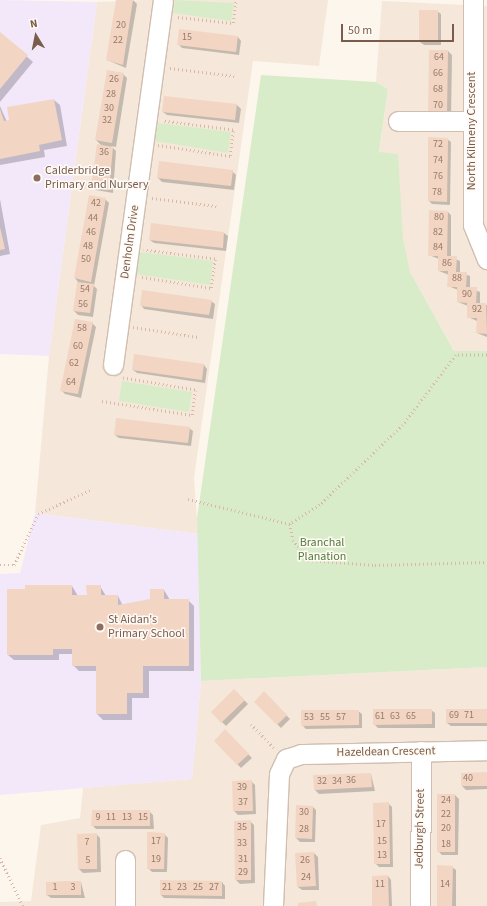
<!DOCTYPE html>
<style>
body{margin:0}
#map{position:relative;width:487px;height:906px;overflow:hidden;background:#fdf6ec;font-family:"Source Sans 3",sans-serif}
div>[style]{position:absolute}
.residential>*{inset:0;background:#f5e8da}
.education>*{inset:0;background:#f3e8fa}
.green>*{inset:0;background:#d8ecc9}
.shadow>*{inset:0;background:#0003}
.building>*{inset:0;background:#f3d5c3}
.path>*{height:2.5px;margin-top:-1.25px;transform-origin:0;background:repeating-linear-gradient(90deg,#d9b8a5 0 1px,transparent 0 4px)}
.roads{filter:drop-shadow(1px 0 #d1beb0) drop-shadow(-1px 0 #d1beb0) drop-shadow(0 1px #d1beb0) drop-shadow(0 -1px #d1beb0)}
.minor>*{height:19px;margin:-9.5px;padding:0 9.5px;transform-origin:9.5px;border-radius:9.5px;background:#fff}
.dots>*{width:11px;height:11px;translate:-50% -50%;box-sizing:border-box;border:2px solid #fffaf3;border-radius:50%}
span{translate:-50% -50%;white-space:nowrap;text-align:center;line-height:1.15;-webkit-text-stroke:3px #fffaf3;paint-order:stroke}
.number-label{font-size:10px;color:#987a6a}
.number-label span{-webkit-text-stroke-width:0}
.street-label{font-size:12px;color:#7a5c4d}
.education-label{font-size:12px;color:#785e54}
.left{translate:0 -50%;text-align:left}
.park-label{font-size:12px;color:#537a41}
.north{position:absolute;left:16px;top:16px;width:40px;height:40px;-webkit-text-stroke:3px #fffaf3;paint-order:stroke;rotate:350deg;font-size:11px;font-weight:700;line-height:16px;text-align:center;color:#7a5c4d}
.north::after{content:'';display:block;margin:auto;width:14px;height:18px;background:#7a5c4d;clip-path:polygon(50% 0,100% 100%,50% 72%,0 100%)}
.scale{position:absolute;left:341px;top:24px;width:113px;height:18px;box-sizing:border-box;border:2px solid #7a5c4d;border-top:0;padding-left:5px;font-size:12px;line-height:14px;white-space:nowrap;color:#7a5c4d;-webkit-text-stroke:3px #fffaf3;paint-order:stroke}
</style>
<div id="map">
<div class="residential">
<i style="clip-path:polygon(144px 0,328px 0,319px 66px,253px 61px,194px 478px,198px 534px,35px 513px,49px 356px,97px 2px)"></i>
<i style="clip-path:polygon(382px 1px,487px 6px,487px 351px,454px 351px,410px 272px,379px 153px,388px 89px,376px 82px)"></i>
<i style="clip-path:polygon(487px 667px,487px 906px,0 906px,0 902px,31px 901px,41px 825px,80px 818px,83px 788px,192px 779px,201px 681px)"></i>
</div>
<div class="education">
<i style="clip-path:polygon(0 0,97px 2px,49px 356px,0 354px)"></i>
<i style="clip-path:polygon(35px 513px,198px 534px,201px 681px,192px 779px,0 795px,0 574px,20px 573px)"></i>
</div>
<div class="green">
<i style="clip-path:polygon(175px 0,234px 3px,231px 21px,173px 13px)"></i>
<i style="clip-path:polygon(261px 75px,376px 82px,388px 89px,379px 152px,398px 154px,403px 239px,410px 272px,454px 351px,487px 351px,487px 667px,201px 681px,197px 518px)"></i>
<i style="clip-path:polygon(158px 123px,231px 132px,228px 153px,155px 141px)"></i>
<i style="clip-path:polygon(140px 252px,213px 261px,210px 285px,136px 274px)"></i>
<i style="clip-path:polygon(122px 381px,192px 392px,189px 412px,119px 401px)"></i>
</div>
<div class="shadow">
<i style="clip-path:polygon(117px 0,133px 0,137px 4px,126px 68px,107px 60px)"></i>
<i style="clip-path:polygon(437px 11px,441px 14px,441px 45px,424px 45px,420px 42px)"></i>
<i style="clip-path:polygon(0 33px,33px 62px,0 102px)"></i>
<i style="clip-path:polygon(238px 37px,241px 41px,239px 55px,182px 48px,178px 44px)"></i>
<i style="clip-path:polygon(448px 51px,452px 55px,451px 118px,433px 117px)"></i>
<i style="clip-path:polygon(123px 74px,127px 78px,116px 147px,111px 146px,116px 151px,113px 193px,96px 190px,92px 187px,102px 146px,96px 140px)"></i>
<i style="clip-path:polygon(54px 100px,60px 105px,67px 146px,44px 150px,45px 157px,0 165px,0 106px,7px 122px)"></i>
<i style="clip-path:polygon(237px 105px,241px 109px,239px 123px,167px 115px,163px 112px)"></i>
<i style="clip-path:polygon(447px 139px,451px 142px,450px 205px,432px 204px,429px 201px)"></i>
<i style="clip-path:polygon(232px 171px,236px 175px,234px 190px,162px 182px,158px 178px)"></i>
<i style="clip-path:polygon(0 199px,10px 254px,0 256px)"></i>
<i style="clip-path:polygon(105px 199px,109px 203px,94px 286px,97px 289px,93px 317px,78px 315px,74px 311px,78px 282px,75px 278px)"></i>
<i style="clip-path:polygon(448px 212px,451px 215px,451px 257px,460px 261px,460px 273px,470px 276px,470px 288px,480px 292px,480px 304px,487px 305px,487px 337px,477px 333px,477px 321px,468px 317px,468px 306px,458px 302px,458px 290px,448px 286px,449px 275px,439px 271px,439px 259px,429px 255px)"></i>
<i style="clip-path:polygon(152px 224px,224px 233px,228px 236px,226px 251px,154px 243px,150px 240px)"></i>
<i style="clip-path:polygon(211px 301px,215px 304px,213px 319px,144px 309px,141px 305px)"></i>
<i style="clip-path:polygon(92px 323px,96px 327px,81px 398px,65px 394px,61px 390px)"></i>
<i style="clip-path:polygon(204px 365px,207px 369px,205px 383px,137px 373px,133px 370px)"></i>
<i style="clip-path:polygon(189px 428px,193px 431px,191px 446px,119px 438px,115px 435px)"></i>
<i style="clip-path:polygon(72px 586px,78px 596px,88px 596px,100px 586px,106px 596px,118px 596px,123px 606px,151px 600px,164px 590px,170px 600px,188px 600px,194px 606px,194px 671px,149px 671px,149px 698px,132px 698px,132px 720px,103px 720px,97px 714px,97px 671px,79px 671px,73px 665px,73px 654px,59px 654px,59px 660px,14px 660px,8px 655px)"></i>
<i style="clip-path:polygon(234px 690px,248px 704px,226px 726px,212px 712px)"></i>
<i style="clip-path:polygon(264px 693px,290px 719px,281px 728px,255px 702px)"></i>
<i style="clip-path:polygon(431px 710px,435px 713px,435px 728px,378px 728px,374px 724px)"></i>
<i style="clip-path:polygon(487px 710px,487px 726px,451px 726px,447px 723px)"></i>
<i style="clip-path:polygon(358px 711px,362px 714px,362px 728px,306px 729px,302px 725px)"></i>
<i style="clip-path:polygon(225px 731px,252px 758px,241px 768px,215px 741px)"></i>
<i style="clip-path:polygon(487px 773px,487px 789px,466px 790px,462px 786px)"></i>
<i style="clip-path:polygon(371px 774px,375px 791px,319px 794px,315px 790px)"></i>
<i style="clip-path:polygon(251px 781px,255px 785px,256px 814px,238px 815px,234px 811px,233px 782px)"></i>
<i style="clip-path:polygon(455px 795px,459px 799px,458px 855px,442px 855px,438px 851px)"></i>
<i style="clip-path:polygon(388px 803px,392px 807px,393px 867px,379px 867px,375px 863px)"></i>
<i style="clip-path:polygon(313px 807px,316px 810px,315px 842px,300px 842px,296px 838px)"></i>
<i style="clip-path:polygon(149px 811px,153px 815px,154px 829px,96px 829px,92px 825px)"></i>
<i style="clip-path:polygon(250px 821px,254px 825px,255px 883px,240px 884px,236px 880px)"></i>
<i style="clip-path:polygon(96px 834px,100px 838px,101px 872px,83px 873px,79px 869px)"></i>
<i style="clip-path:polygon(164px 834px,168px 838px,167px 872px,152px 872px,148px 868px)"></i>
<i style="clip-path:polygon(314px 853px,318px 857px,319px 890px,302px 890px,298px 887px)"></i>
<i style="clip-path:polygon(452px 867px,456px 870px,456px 906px,438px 906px)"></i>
<i style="clip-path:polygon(388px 876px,391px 880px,392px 906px,373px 906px)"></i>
<i style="clip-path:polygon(81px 882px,85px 898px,51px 898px,47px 895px)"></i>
<i style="clip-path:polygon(222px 882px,225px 886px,225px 899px,164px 898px,161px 895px)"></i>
</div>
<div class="building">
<i style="clip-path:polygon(116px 0,133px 0,123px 65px,106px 60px)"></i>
<i style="clip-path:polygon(419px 10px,438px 10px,438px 42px,419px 42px)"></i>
<i style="clip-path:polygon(179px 29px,238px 36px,236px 52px,177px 45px)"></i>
<i style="clip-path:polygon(0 32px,28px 55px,0 89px)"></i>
<i style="clip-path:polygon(429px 50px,448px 50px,447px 114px,428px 114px)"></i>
<i style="clip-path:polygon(107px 70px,124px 73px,112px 143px,95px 140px)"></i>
<i style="clip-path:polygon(164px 96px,237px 104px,235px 120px,162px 112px)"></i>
<i style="clip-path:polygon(54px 99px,62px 140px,39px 145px,40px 151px,0 159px,0 109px,4px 121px,9px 120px,7px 107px)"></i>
<i style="clip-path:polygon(428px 137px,448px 138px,447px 202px,428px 201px)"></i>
<i style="clip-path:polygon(97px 144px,113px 147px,109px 190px,91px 187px)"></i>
<i style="clip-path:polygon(159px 161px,233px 170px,231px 186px,157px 178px)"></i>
<i style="clip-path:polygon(89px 195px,106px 198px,91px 282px,74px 278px)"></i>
<i style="clip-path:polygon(429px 210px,448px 211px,447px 256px,457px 256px,456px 272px,467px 272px,466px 287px,477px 287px,476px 303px,486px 303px,487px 334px,476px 333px,477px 318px,467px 318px,467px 303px,457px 302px,457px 287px,447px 287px,448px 271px,438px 271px,438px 256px,428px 256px)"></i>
<i style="clip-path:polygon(151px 223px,224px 232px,223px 248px,149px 240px)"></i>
<i style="clip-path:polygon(0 227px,5px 249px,0 250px)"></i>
<i style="clip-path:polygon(77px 282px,94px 284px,90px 313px,73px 311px)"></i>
<i style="clip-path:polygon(142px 290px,212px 300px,209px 315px,140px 306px)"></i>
<i style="clip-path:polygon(75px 319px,93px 322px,78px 394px,60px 391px)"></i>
<i style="clip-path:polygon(134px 354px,204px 364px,202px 380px,132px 370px)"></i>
<i style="clip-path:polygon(116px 418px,190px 427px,188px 443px,114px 435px)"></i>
<i style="clip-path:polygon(25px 585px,72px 585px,72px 595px,87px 595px,86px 585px,101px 585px,101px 595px,118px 595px,118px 605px,150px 599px,150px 589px,164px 589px,164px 599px,189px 599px,189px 666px,143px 666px,143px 693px,127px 693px,127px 714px,96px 714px,96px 666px,72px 666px,72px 649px,53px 649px,53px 655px,7px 655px,7px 589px,25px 589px)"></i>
<i style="clip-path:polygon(234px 689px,245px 700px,221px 723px,211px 712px)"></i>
<i style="clip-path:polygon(264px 691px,287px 715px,277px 725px,254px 702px)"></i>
<i style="clip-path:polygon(373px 709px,432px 709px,432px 724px,373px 725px)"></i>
<i style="clip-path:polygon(446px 709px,487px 709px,487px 723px,446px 723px)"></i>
<i style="clip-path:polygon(301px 710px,359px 710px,359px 725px,301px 726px)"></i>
<i style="clip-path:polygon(225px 729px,249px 754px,237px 765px,214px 741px)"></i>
<i style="clip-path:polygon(487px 772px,487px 786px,461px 786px,461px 773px)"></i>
<i style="clip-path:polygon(371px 773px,372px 787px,314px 790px,313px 775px)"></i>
<i style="clip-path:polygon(252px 780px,253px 811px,233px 811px,232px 781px)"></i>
<i style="clip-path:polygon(437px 794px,455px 794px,455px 852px,437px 852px)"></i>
<i style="clip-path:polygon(389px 802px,390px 864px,374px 864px,373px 803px)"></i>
<i style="clip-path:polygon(296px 805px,313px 806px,312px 839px,295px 838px)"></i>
<i style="clip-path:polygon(92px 810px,150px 810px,150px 826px,91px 826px)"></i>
<i style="clip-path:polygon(251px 820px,251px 880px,235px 880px,234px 821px)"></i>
<i style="clip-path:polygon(147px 832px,165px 833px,164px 869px,147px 869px)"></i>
<i style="clip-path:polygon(97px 833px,97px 869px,78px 869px,77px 834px)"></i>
<i style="clip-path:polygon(314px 852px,316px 886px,297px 887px,295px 853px)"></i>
<i style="clip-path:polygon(437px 865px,453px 866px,452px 906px,437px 906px)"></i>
<i style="clip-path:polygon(388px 875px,389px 906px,372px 906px,372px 876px)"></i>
<i style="clip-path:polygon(160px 880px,222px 881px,222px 896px,160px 895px)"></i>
<i style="clip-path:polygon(64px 881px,81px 881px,81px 895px,46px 895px,46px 882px)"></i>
<i style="clip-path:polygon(316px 901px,317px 906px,298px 906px,298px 903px)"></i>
</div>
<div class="path">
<i style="left:178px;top:17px;width:55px;rotate:6.2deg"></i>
<i style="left:233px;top:23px;width:23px;rotate:-83deg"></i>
<i style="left:170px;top:68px;width:65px;rotate:7deg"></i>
<i style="left:158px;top:145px;width:73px;rotate:8.7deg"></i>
<i style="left:230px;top:156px;width:26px;rotate:-83deg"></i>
<i style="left:233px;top:130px;width:71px;rotate:-172.7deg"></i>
<i style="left:152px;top:198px;width:65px;rotate:7deg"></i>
<i style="left:142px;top:277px;width:70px;rotate:9.1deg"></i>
<i style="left:211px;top:288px;width:29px;rotate:-82deg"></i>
<i style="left:215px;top:259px;width:72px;rotate:-172.8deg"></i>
<i style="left:133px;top:327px;width:66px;rotate:8.7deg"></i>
<i style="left:487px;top:355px;width:31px;rotate:180deg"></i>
<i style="left:456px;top:355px;width:88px;rotate:127.1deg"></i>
<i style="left:403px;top:425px;width:115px;rotate:136.1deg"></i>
<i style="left:320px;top:505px;width:36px;rotate:148deg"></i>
<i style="left:290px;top:524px;width:16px;rotate:79deg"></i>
<i style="left:293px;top:540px;width:25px;rotate:53deg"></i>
<i style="left:308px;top:560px;width:67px;rotate:4.3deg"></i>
<i style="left:375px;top:565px;width:112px;rotate:-1.5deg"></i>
<i style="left:102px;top:401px;width:91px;rotate:8.8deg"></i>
<i style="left:192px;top:415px;width:25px;rotate:-83deg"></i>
<i style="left:195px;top:390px;width:73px;rotate:-170.5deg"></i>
<i style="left:188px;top:499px;width:105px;rotate:13.8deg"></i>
<i style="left:0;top:565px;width:14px"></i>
<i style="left:14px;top:565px;width:56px;rotate:-64.8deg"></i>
<i style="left:38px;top:514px;width:60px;rotate:-24.8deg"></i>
<i style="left:251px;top:724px;width:33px;rotate:46deg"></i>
<i style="left:0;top:858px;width:53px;rotate:64.4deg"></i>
</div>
<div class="roads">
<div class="minor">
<i style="left:473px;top:0;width:225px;rotate:90deg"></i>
<i style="left:473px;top:225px;width:37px;rotate:68deg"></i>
<i style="left:398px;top:121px;width:73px"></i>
<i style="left:113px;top:365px;width:368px;rotate:-82.2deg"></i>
<i style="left:125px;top:860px;width:46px;rotate:90deg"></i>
<i style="left:273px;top:906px;width:132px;rotate:-87.4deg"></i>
<i style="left:279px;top:774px;width:17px;rotate:-65deg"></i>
<i style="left:286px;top:759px;width:16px;rotate:-18deg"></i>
<i style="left:301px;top:754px;width:186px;rotate:-1.2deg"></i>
<i style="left:420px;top:906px;width:155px;rotate:-89.6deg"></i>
</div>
</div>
<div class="dots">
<i style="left:37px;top:178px;background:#8d6e63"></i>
<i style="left:100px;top:627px;background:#8d6e63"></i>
</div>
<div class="number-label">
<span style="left:121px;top:26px">20</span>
<span style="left:187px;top:38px">15</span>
<span style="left:118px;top:41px">22</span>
<span style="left:439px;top:58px">64</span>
<span style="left:438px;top:74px">66</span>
<span style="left:114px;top:80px">26</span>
<span style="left:438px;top:90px">68</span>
<span style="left:111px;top:95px">28</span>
<span style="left:438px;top:106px">70</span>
<span style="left:109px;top:109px">30</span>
<span style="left:107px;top:121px">32</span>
<span style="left:438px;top:145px">72</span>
<span style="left:104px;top:153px">36</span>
<span style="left:438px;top:161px">74</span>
<span style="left:438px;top:177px">76</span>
<span style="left:437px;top:193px">78</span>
<span style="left:96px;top:204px">42</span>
<span style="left:439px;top:218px">80</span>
<span style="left:93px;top:219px">44</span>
<span style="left:91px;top:233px">46</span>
<span style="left:438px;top:233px">82</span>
<span style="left:88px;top:247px">48</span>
<span style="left:438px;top:248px">84</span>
<span style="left:86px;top:260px">50</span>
<span style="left:447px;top:264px">86</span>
<span style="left:457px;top:279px">88</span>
<span style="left:85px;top:290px">54</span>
<span style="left:467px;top:295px">90</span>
<span style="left:83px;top:305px">56</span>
<span style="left:477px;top:310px">92</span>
<span style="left:82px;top:329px">58</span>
<span style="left:78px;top:347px">60</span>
<span style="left:74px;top:364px">62</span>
<span style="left:71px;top:383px">64</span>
<span style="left:454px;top:716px">69</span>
<span style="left:469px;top:716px">71</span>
<span style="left:380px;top:717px">61</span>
<span style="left:395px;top:717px">63</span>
<span style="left:411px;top:717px">65</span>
<span style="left:309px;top:718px">53</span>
<span style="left:325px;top:718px">55</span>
<span style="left:341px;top:718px">57</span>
<span style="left:468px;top:779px">40</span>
<span style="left:351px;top:781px">36</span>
<span style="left:322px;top:782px">32</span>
<span style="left:337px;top:782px">34</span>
<span style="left:242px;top:788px">39</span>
<span style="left:446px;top:801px">24</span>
<span style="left:243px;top:803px">37</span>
<span style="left:304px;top:813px">30</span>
<span style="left:446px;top:815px">22</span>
<span style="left:98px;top:818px">9</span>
<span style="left:111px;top:818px">11</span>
<span style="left:127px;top:818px">13</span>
<span style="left:143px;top:818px">15</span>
<span style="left:381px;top:825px">17</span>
<span style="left:242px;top:828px">35</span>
<span style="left:446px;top:829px">20</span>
<span style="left:304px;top:830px">28</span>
<span style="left:156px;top:842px">17</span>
<span style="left:382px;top:842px">15</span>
<span style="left:87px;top:843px">7</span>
<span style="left:242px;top:844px">33</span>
<span style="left:446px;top:845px">18</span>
<span style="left:382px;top:856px">13</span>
<span style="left:156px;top:860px">19</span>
<span style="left:243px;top:860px">31</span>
<span style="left:88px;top:861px">5</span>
<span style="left:305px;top:861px">26</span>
<span style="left:243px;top:873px">29</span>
<span style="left:306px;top:878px">24</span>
<span style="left:380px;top:885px">11</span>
<span style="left:445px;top:885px">14</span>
<span style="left:55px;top:888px">1</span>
<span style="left:73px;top:888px">3</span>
<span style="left:167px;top:888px">21</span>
<span style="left:182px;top:888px">23</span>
<span style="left:198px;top:888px">25</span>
<span style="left:214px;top:888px">27</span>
</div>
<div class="street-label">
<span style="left:472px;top:131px;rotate:-90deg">North Kilmeny Crescent</span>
<span style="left:130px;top:242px;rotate:-82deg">Denholm Drive</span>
<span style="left:386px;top:752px;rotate:-1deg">Hazeldean Crescent</span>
<span style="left:420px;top:829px;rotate:-89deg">Jedburgh Street</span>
</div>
<div class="education-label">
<span class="left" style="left:45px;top:178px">Calderbridge<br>Primary and Nursery</span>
<span class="left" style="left:108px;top:627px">St Aidan's<br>Primary School</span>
</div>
<div class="park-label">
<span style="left:322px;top:550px">Branchal<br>Planation</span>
</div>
<div class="north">N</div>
<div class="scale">50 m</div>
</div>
